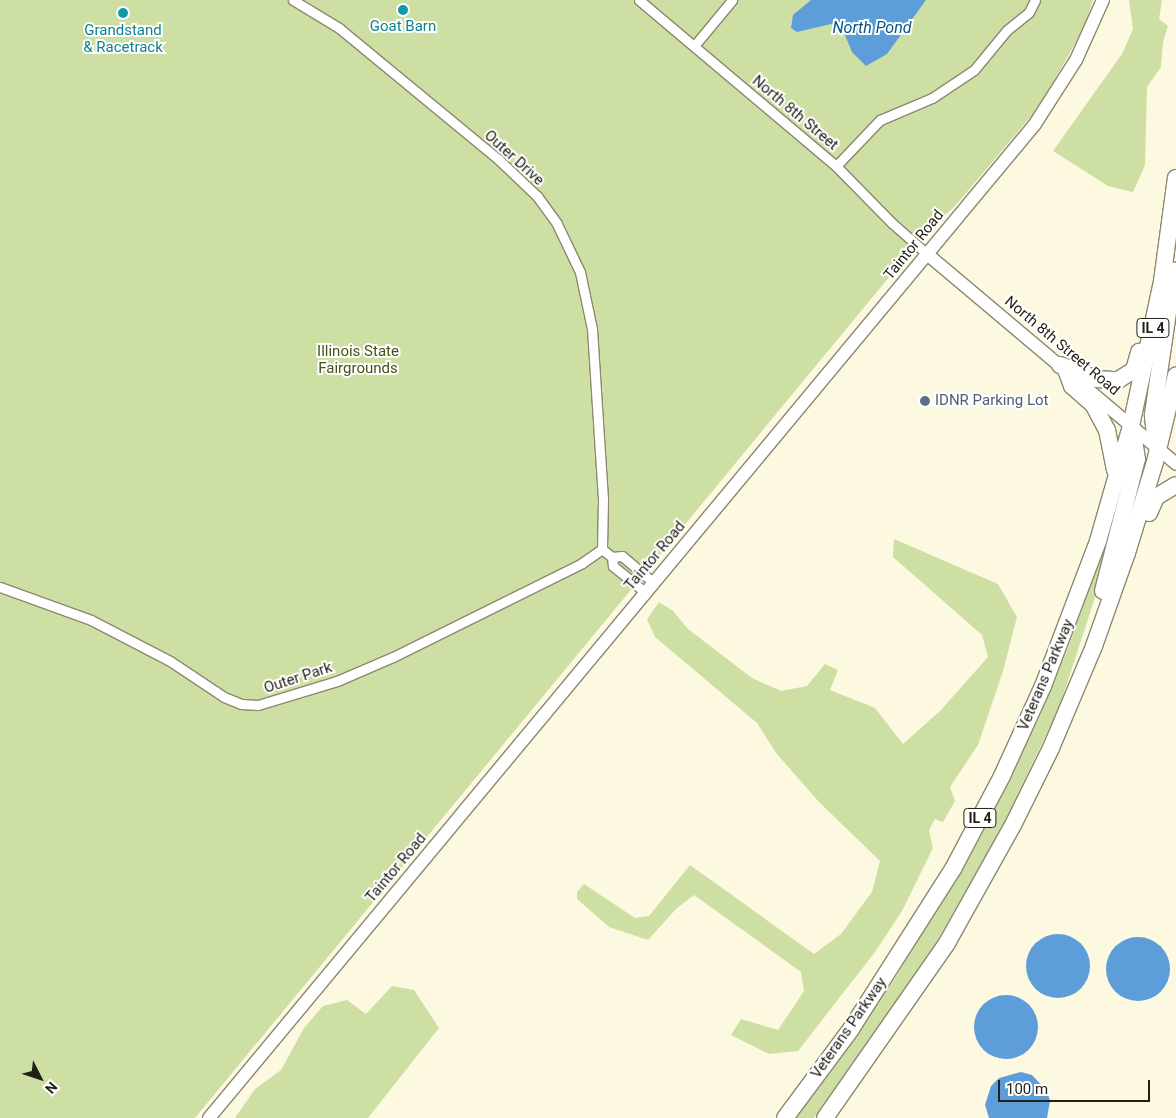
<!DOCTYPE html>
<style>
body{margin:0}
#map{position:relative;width:1176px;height:1118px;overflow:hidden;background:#fdf9e0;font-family:Roboto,sans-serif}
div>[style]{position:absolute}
.green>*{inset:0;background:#cedfa3}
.water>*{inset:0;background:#5d9eda}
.round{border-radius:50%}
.roads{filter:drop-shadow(1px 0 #8c8871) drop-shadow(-1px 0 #8c8871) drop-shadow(0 1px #8c8871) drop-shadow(0 -1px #8c8871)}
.street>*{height:9px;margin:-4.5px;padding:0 4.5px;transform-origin:4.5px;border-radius:4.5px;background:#fff}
.secondary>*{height:12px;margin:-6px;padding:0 6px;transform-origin:6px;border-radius:6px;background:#fff}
.highway>*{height:16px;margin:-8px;padding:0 8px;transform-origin:8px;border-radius:8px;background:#fff}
.dots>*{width:14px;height:14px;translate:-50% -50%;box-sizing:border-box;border:2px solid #fff;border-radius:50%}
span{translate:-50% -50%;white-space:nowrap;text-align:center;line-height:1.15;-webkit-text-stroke:4px #fff;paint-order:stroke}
.shield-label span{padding:1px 4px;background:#fff;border:1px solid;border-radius:4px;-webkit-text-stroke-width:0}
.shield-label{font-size:14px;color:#211f16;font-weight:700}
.culture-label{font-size:15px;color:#0d838f}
.street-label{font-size:15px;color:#211f16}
.park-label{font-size:15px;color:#455317}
.service-label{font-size:15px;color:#4e5e75}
.left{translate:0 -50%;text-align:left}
.water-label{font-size:16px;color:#04538a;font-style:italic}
.north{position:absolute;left:15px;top:1053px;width:50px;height:50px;-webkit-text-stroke:4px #fff;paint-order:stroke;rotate:131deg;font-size:14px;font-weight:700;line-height:20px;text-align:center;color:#211f16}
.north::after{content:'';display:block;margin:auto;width:18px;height:22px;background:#211f16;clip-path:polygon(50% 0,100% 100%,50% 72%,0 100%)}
.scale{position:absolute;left:998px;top:1080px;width:152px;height:22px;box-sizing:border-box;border:2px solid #211f16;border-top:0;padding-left:6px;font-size:15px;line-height:18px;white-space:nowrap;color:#211f16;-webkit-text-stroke:4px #fff;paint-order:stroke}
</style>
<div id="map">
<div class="green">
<i style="clip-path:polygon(0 0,1093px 0,1084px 28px,1039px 107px,955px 206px,923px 236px,195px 1118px,0 1118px)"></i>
<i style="clip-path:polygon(1129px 0,1162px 0,1159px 19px,1168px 26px,1163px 42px,1161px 67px,1147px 87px,1145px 165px,1133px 192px,1108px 186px,1053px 151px,1122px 54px,1133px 29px)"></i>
<i style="clip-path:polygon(1114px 520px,1104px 570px,1059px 708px,997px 838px,924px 963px,860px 1055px,814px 1118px,795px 1118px,894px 980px,978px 841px,1041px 713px,1068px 648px)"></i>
<i style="clip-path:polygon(894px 539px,998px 584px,1017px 617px,1003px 671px,978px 745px,950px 787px,955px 801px,943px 822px,935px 819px,929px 830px,933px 848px,902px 911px,875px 952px,798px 1051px,769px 1054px,731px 1035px,741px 1019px,778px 1030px,804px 991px,801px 972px,694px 895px,676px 909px,648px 940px,609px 927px,577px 899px,577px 892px,584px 884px,635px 918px,649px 916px,690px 865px,814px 954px,841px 934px,872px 892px,880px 861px,819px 802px,776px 753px,757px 723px,655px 637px,647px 619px,659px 602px,673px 611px,688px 629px,752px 678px,781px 691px,807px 686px,825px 664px,838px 670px,830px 690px,875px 708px,903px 744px,941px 710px,988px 657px,982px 635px,893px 557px)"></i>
<i style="clip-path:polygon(392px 986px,414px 990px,439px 1028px,368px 1118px,235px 1118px,255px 1089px,281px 1070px,304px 1028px,323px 1006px,347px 1000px,366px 1014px)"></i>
</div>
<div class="water">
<i style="clip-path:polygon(811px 0,926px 0,887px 54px,866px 66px,852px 52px,842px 28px,831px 24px,797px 32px,791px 28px,793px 15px)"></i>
<i class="round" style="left:1026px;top:934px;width:64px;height:64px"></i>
<i class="round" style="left:1106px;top:937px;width:64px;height:64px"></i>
<i class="round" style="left:974px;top:995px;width:64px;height:64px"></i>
<i style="clip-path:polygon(1021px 1072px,1032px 1075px,1047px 1091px,1050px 1101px,1047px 1118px,989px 1118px,985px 1105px,991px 1086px,999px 1078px)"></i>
</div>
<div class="roads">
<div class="street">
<i style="left:293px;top:0;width:54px;rotate:31.3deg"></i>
<i style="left:339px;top:28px;width:206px;rotate:39.5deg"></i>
<i style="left:498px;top:159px;width:54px;rotate:43.5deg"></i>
<i style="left:537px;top:196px;width:34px;rotate:54deg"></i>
<i style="left:557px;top:224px;width:53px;rotate:64.4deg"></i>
<i style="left:580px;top:272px;width:58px;rotate:78.1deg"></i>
<i style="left:592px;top:329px;width:171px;rotate:86.3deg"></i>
<i style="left:603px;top:500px;width:49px;rotate:91.2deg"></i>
<i style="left:602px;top:549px;width:13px;rotate:39deg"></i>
<i style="left:612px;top:557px;width:10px;rotate:-6deg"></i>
<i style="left:622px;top:556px;width:42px;rotate:40.2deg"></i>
<i style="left:639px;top:0;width:258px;rotate:40.1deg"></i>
<i style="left:836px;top:166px;width:80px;rotate:45.5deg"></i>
<i style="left:892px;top:223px;width:47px;rotate:41.5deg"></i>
<i style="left:694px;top:46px;width:60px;rotate:-50.4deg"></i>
<i style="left:836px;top:166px;width:64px;rotate:-46.3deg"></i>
<i style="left:880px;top:120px;width:56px;rotate:-22.9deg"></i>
<i style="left:932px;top:98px;width:50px;rotate:-33.7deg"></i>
<i style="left:974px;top:70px;width:52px;rotate:-50.5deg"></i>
<i style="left:1007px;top:30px;width:28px;rotate:-39deg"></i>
<i style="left:1029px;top:12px;width:13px;rotate:-63deg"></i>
<i style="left:612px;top:557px;width:9px;rotate:84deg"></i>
<i style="left:613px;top:566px;width:43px;rotate:39.3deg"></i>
<i style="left:0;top:587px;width:97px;rotate:19.9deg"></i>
<i style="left:91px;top:620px;width:89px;rotate:27.4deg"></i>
<i style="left:170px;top:661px;width:65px;rotate:33.7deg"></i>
<i style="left:224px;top:697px;width:18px;rotate:22deg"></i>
<i style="left:241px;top:704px;width:17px;rotate:3deg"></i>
<i style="left:258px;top:705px;width:83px;rotate:-16.9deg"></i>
<i style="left:337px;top:681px;width:61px;rotate:-23.2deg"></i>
<i style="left:393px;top:657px;width:211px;rotate:-26.4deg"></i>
<i style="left:582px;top:563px;width:24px;rotate:-35deg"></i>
</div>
<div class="secondary">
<i style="left:927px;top:254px;width:326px;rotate:40.1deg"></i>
<i style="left:209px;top:1118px;width:1292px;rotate:-50.27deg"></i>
<i style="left:1035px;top:124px;width:76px;rotate:-57.4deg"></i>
<i style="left:1076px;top:60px;width:66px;rotate:-65.8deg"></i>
</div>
<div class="highway">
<i style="left:1060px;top:365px;width:39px;rotate:21deg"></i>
<i style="left:1096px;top:379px;width:22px;rotate:3deg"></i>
<i style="left:1118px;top:380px;width:19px;rotate:-32deg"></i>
<i style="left:1134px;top:370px;width:19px;rotate:-74deg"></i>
<i style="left:1066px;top:370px;width:17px;rotate:69deg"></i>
<i style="left:1072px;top:386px;width:28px;rotate:41deg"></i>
<i style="left:1093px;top:404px;width:30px;rotate:62deg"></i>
<i style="left:1107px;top:430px;width:41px;rotate:78.7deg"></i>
<i style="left:1156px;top:445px;width:31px;rotate:-96deg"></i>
<i style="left:1153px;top:414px;width:145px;rotate:-81.6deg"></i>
<i style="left:1149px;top:513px;width:17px;rotate:-66deg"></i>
<i style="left:1156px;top:497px;width:23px;rotate:-31deg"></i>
<i style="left:1103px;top:591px;width:136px;rotate:-75.6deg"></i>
<i style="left:1137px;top:459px;width:31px;rotate:-99deg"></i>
<i style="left:785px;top:1118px;width:111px;rotate:-53.4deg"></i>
<i style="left:851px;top:1029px;width:190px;rotate:-57.5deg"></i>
<i style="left:953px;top:869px;width:105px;rotate:-62.2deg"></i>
<i style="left:1002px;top:776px;width:99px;rotate:-65.5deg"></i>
<i style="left:1043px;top:686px;width:155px;rotate:-69.2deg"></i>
<i style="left:1098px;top:541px;width:120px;rotate:-74deg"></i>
<i style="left:1131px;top:426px;width:148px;rotate:-77.9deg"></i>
<i style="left:1162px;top:281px;width:104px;rotate:-82.3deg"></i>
<i style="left:825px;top:1118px;width:213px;rotate:-55.1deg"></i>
<i style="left:947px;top:943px;width:135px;rotate:-60.8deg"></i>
<i style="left:1013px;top:825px;width:86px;rotate:-63.7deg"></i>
<i style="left:1051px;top:748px;width:111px;rotate:-67.1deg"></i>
<i style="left:1094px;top:646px;width:99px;rotate:-70.5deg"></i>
<i style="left:1127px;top:553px;width:95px;rotate:-72.9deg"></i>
<i style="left:1155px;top:462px;width:89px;rotate:-76.4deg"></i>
</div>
</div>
<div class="dots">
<i style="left:403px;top:10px;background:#0f9aa8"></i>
<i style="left:123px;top:13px;background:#0f9aa8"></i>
<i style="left:925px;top:401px;background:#5c6f8a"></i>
</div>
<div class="shield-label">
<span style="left:1153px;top:328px">IL 4</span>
<span style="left:980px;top:818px">IL 4</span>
</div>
<div class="culture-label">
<span style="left:403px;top:27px">Goat Barn</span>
<span style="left:123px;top:39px">Grandstand<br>&amp; Racetrack</span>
</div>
<div class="street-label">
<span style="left:795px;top:113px;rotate:40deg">North 8th Street</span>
<span style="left:514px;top:158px;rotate:42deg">Outer Drive</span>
<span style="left:914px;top:245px;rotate:-51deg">Taintor Road</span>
<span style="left:1062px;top:346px;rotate:40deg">North 8th Street Road</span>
<span style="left:655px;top:556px;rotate:-50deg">Taintor Road</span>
<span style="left:1046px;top:675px;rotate:-67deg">Veterans Parkway</span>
<span style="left:298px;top:678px;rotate:-18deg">Outer Park</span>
<span style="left:396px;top:868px;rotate:-50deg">Taintor Road</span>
<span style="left:849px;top:1028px;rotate:-55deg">Veterans Parkway</span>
</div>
<div class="park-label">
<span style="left:358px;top:360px">Illinois State<br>Fairgrounds</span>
</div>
<div class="service-label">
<span class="left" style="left:935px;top:401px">IDNR Parking Lot</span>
</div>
<div class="water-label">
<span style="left:872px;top:28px">North Pond</span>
</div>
<div class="north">N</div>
<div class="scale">100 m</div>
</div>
